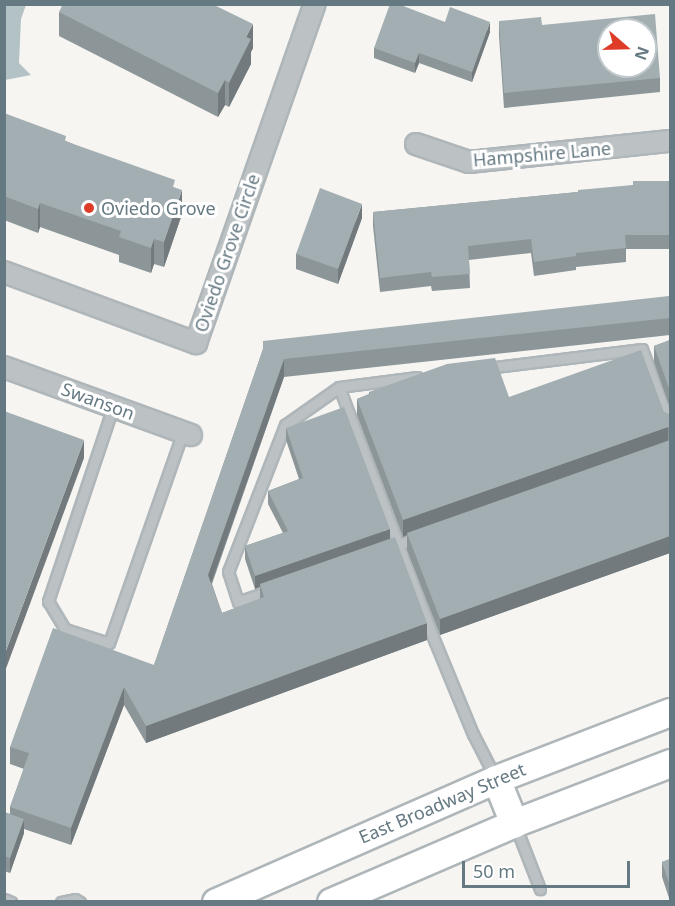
<!DOCTYPE html>
<style>
body{margin:0}
#map{position:relative;width:675px;height:906px;overflow:hidden;background:#f6f5f2;font-family:"Noto Sans",sans-serif}
div>[style]{position:absolute}
.water>*{inset:0;background:#b3c3c5}
.roads{filter:drop-shadow(2px 0 #afb6b9) drop-shadow(-2px 0 #afb6b9) drop-shadow(0 2px #afb6b9) drop-shadow(0 -2px #afb6b9)}
.service>*{height:9px;margin:-4.5px;padding:0 4.5px;transform-origin:4.5px;border-radius:4.5px;background:#bcc2c4}
.minor>*{height:20px;margin:-10px;padding:0 10px;transform-origin:10px;border-radius:10px;background:#bcc2c4}
.secondary>*{height:27px;margin:-13.5px;padding:0 13.5px;transform-origin:13.5px;border-radius:13.5px;background:#fff}
.wall>*{inset:0;background:#8c9699}
.shaded-wall>*{inset:0;background:#727a7d}
.building>*{inset:0;background:#a3aeb2}
.dots>*{width:16px;height:16px;translate:-50% -50%;box-sizing:border-box;border:3px solid #fff;border-radius:50%}
span{translate:-50% -50%;white-space:nowrap;text-align:center;line-height:1.15;-webkit-text-stroke:6px #fff;paint-order:stroke}
.street-label{font-size:18px;color:#657982}
.poi-label{font-size:18px;color:#657982}
.left{translate:0 -50%;text-align:left}
.frame{position:absolute;inset:0;border:6px solid #657982;pointer-events:none}
.north{position:absolute;left:597px;top:18px;width:60px;height:60px;box-sizing:border-box;background:#fff;border:2px solid #c1c9cd;border-radius:50%;rotate:110deg;font-size:16px;font-weight:700;line-height:24px;text-align:center;color:#657982}
.north::after{content:'';display:block;margin:auto;width:21px;height:27px;background:#de3c29;clip-path:polygon(50% 0,100% 100%,50% 72%,0 100%)}
.scale{position:absolute;left:462px;top:861px;width:168px;height:27px;box-sizing:border-box;border:3px solid #657982;border-top:0;padding-left:8px;font-size:18px;line-height:21px;white-space:nowrap;color:#657982;-webkit-text-stroke:4px #fff;paint-order:stroke}
</style>
<div id="map">
<div class="water">
<i style="clip-path:polygon(4px 5px,26px 5px,21px 19px,19px 63px,31px 75px,5px 80px)"></i>
</div>
<div class="roads">
<div class="service">
<i style="left:487px;top:368px;width:156px;rotate:-7deg"></i>
<i style="left:642px;top:349px;width:82px;rotate:70deg"></i>
<i style="left:339px;top:387px;width:272px;rotate:69.4deg"></i>
<i style="left:435px;top:642px;width:100px;rotate:67.6deg"></i>
<i style="left:473px;top:734px;width:48px;rotate:62.9deg"></i>
<i style="left:113px;top:407px;width:205px;rotate:108.5deg"></i>
<i style="left:48px;top:601px;width:33px;rotate:59deg"></i>
<i style="left:65px;top:629px;width:46px;rotate:17.7deg"></i>
<i style="left:109px;top:643px;width:224px;rotate:-70.7deg"></i>
<i style="left:386px;top:549px;width:35px;rotate:-20deg"></i>
<i style="left:272px;top:590px;width:36px;rotate:161deg"></i>
<i style="left:238px;top:602px;width:32px;rotate:-108deg"></i>
<i style="left:228px;top:572px;width:158px;rotate:-68.8deg"></i>
<i style="left:285px;top:425px;width:66px;rotate:-35.1deg"></i>
<i style="left:339px;top:387px;width:79px;rotate:-7.3deg"></i>
<i style="left:515px;top:825px;width:69px;rotate:68.7deg"></i>
<i style="left:4px;top:899px;width:8px;rotate:23deg"></i>
<i style="left:61px;top:902px;width:14px;rotate:-12deg"></i>
<i style="left:75px;top:899px;width:6px;rotate:31deg"></i>
</div>
<div class="minor">
<i style="left:416px;top:144px;width:56px;rotate:18.8deg"></i>
<i style="left:469px;top:162px;width:202px;rotate:-6deg"></i>
<i style="left:4px;top:272px;width:205px;rotate:20.3deg"></i>
<i style="left:196px;top:343px;width:359px;rotate:-70.7deg"></i>
<i style="left:4px;top:367px;width:199px;rotate:20deg"></i>
</div>
<div class="secondary">
<i style="left:496px;top:779px;width:48px;rotate:67.8deg"></i>
<i style="left:216px;top:902px;width:306px;rotate:-23.7deg"></i>
<i style="left:496px;top:779px;width:186px;rotate:-21.1deg"></i>
<i style="left:331px;top:902px;width:199px;rotate:-23.3deg"></i>
<i style="left:514px;top:823px;width:167px;rotate:-21deg"></i>
</div>
</div>
<div class="wall">
<i style="clip-path:polygon(59px 12px,253px 48px,251px 52px,251px 64px,229px 107px,225px 105px,218px 117px,59px 36px)"></i>
<i style="clip-path:polygon(499px 21px,542px 25px,660px 78px,660px 92px,504px 108px,499px 36px)"></i>
<i style="clip-path:polygon(445px 22px,490px 32px,472px 82px,419px 63px,415px 73px,374px 58px,374px 48px)"></i>
<i style="clip-path:polygon(4px 113px,66px 141px,175px 188px,182px 214px,164px 267px,154px 264px,151px 273px,119px 262px,119px 255px,40px 227px,38px 233px,4px 220px)"></i>
<i style="clip-path:polygon(670px 181px,670px 249px,626px 249px,626px 262px,576px 267px,576px 270px,534px 276px,531px 253px,469px 260px,470px 288px,432px 291px,431px 286px,380px 292px,373px 226px,373px 212px,578px 192px)"></i>
<i style="clip-path:polygon(362px 218px,338px 284px,296px 269px,296px 254px)"></i>
<i style="clip-path:polygon(670px 303px,670px 335px,284px 377px,212px 584px,222px 613px,260px 599px,260px 587px,255px 589px,245px 559px,245px 546px,283px 533px,268px 504px,268px 491px,299px 479px,286px 440px,286px 428px,390px 538px,427px 640px,146px 743px,124px 705px,71px 845px,24px 829px,24px 833px,10px 873px,4px 871px,4px 812px,10px 814px,10px 807px,24px 769px,10px 764px,10px 747px,154px 665px,263px 349px)"></i>
<i style="clip-path:polygon(670px 340px,670px 408px,654px 362px,654px 346px)"></i>
<i style="clip-path:polygon(369px 392px,509px 397px,664px 412px,670px 415px,670px 553px,440px 635px,407px 550px,407px 535px,403px 537px,357px 415px,357px 399px,369px 394px)"></i>
<i style="clip-path:polygon(670px 859px,670px 901px,662px 877px,662px 862px)"></i>
</div>
<div class="shaded-wall">
<i style="clip-path:polygon(490px 22px,490px 32px,472px 82px,472px 72px)"></i>
<i style="clip-path:polygon(253px 24px,253px 48px,251px 52px,251px 64px,229px 107px,229px 83px,246px 37px)"></i>
<i style="clip-path:polygon(419px 53px,419px 63px,415px 73px,415px 63px)"></i>
<i style="clip-path:polygon(225px 80px,225px 105px,218px 117px,218px 93px)"></i>
<i style="clip-path:polygon(182px 190px,182px 214px,164px 267px,164px 242px)"></i>
<i style="clip-path:polygon(40px 203px,40px 227px,38px 233px,38px 209px)"></i>
<i style="clip-path:polygon(362px 204px,362px 218px,338px 284px,338px 269px)"></i>
<i style="clip-path:polygon(154px 239px,154px 264px,151px 273px,151px 248px)"></i>
<i style="clip-path:polygon(284px 359px,284px 377px,208px 592px,208px 575px)"></i>
<i style="clip-path:polygon(668px 427px,668px 444px,407px 533px,407px 535px,403px 537px,403px 520px)"></i>
<i style="clip-path:polygon(84px 440px,84px 458px,4px 674px,4px 656px)"></i>
<i style="clip-path:polygon(390px 529px,390px 541px,260px 584px,260px 587px,255px 589px,255px 576px)"></i>
<i style="clip-path:polygon(670px 536px,670px 553px,440px 635px,440px 619px)"></i>
<i style="clip-path:polygon(427px 623px,427px 640px,146px 743px,146px 726px)"></i>
<i style="clip-path:polygon(124px 687px,124px 705px,71px 845px,71px 828px)"></i>
<i style="clip-path:polygon(24px 819px,24px 833px,10px 873px,10px 858px)"></i>
</div>
<div class="building">
<i style="clip-path:polygon(63px 4px,212px 4px,253px 24px,246px 37px,251px 39px,229px 83px,225px 80px,218px 93px,59px 12px)"></i>
<i style="clip-path:polygon(390px 4px,398px 4px,445px 22px,450px 7px,490px 22px,472px 72px,419px 53px,415px 63px,374px 48px)"></i>
<i style="clip-path:polygon(evenodd,655px 14px,660px 78px,504px 93px,499px 21px,541px 17px,542px 25px,655px 14px,609px 30px,645px 30px,645px 66px,609px 66px,609px 30px)"></i>
<i style="clip-path:polygon(4px 113px,66px 136px,65px 141px,175px 180px,173px 187px,182px 190px,164px 242px,154px 239px,151px 248px,119px 237px,121px 231px,40px 203px,38px 209px,4px 196px)"></i>
<i style="clip-path:polygon(633px 181px,670px 181px,670px 235px,625px 235px,626px 248px,576px 253px,576px 256px,534px 262px,531px 239px,468px 246px,470px 274px,432px 277px,431px 272px,380px 278px,373px 212px,578px 192px,578px 190px,633px 185px)"></i>
<i style="clip-path:polygon(320px 188px,362px 204px,338px 269px,296px 254px)"></i>
<i style="clip-path:polygon(669px 296px,670px 303px,670px 318px,284px 359px,208px 575px,222px 613px,264px 597px,260px 584px,395px 537px,427px 623px,146px 726px,124px 687px,71px 828px,10px 807px,29px 753px,10px 747px,53px 628px,154px 665px,263px 349px,263px 341px)"></i>
<i style="clip-path:polygon(670px 340px,670px 391px,654px 346px)"></i>
<i style="clip-path:polygon(641px 350px,664px 412px,670px 415px,670px 428px,668px 427px,403px 520px,357px 399px,370px 394px,369px 392px,447px 364px,495px 358px,509px 397px)"></i>
<i style="clip-path:polygon(344px 407px,390px 529px,255px 576px,245px 546px,288px 531px,268px 491px,303px 478px,286px 428px)"></i>
<i style="clip-path:polygon(4px 411px,84px 440px,4px 656px)"></i>
<i style="clip-path:polygon(670px 440px,670px 536px,440px 619px,407px 533px)"></i>
<i style="clip-path:polygon(4px 812px,24px 819px,10px 858px,4px 856px)"></i>
<i style="clip-path:polygon(670px 859px,670px 886px,662px 862px)"></i>
</div>
<div class="dots">
<i style="left:89px;top:208px;background:#de3c29"></i>
</div>
<div class="street-label">
<span style="left:542px;top:154px;rotate:-5deg">Hampshire Lane</span>
<span style="left:227px;top:253px;rotate:-71deg">Oviedo Grove Circle</span>
<span style="left:98px;top:401px;rotate:20deg">Swanson</span>
<span style="left:442px;top:803px;rotate:-23deg">East Broadway Street</span>
</div>
<div class="poi-label">
<span class="left" style="left:101px;top:208px">Oviedo Grove</span>
</div>
<div class="frame"></div>
<div class="north">N</div>
<div class="scale">50 m</div>
</div>
